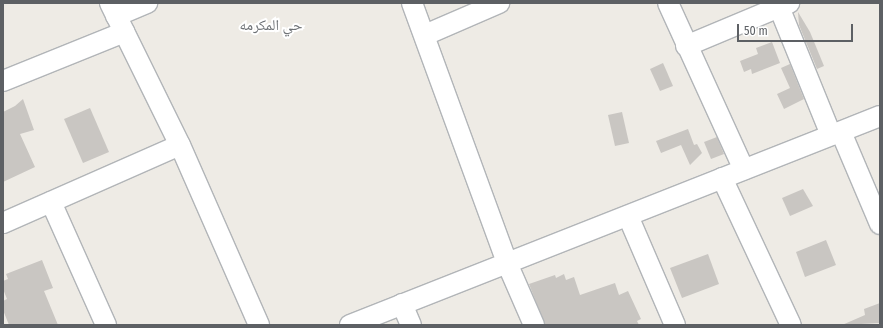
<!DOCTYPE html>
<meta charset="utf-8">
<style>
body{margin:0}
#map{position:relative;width:883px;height:328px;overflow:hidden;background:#eeebe5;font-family:"Fira Sans Condensed","Noto Naskh Arabic",sans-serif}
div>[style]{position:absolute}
.building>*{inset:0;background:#c9c6c2}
.roads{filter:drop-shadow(1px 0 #b2b5b8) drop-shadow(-1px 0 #b2b5b8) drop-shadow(0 1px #b2b5b8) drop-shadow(0 -1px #b2b5b8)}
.minor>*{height:20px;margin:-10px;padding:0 10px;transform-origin:10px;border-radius:10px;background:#fff}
span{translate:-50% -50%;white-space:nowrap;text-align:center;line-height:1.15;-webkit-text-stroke:4px #fff;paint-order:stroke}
.neighbourhood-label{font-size:15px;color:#6e7276}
.frame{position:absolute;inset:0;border:4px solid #5d6064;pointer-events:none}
.scale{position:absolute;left:737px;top:24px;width:116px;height:18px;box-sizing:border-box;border:2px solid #5d6064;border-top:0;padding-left:5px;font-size:12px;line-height:14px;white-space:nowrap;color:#5d6064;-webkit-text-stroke:3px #fff;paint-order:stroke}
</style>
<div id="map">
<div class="building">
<i style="clip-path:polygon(798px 12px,810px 32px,824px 66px,817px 69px,799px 25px)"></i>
<i style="clip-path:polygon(772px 42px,780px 63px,752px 74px,751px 69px,744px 72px,740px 61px,758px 54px,756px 48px)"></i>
<i style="clip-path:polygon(663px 63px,673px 86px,660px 91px,650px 69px)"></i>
<i style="clip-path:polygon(790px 64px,804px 99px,784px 109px,777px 94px,790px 88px,781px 68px)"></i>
<i style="clip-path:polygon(23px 99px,34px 130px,20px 134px,35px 167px,3px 182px,3px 112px,15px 106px)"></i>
<i style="clip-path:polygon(90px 108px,109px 152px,83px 163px,64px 119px)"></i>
<i style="clip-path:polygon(622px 112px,629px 143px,615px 146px,608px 115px)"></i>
<i style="clip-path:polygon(688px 129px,694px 145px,697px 144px,702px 153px,690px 165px,681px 145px,661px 153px,656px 141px)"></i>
<i style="clip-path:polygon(717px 137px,724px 154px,711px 159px,704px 142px)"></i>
<i style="clip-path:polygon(803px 189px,813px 206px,790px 216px,782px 198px)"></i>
<i style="clip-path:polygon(826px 240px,836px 265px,805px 277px,796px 252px)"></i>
<i style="clip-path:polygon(708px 254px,719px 284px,682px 298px,670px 268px)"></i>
<i style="clip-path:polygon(42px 260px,53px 288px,44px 291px,58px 325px,9px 325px,3px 310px,3px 301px,7px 299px,3px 289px,3px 281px,8px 279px,6px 274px)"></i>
<i style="clip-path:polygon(564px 274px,566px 280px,574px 277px,580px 295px,615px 283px,619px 295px,628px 291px,641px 319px,637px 321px,639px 325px,545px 325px,529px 284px,555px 275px,556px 278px)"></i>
<i style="clip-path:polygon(880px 303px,880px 323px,842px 325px,865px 315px,864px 309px)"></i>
</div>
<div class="roads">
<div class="minor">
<i style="left:110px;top:3px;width:158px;rotate:63.8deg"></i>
<i style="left:412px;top:3px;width:277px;rotate:69.9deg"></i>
<i style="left:507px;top:263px;width:68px;rotate:66.5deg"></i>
<i style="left:668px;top:3px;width:183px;rotate:65.5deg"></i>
<i style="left:779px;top:7px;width:138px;rotate:67.9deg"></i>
<i style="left:116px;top:16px;width:34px;rotate:-23deg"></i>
<i style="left:425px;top:35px;width:81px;rotate:-23.4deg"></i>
<i style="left:686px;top:46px;width:112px;rotate:-22.7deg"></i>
<i style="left:3px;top:81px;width:131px;rotate:-22deg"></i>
<i style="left:841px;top:132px;width:100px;rotate:67deg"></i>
<i style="left:722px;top:178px;width:162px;rotate:64.9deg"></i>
<i style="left:51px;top:202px;width:135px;rotate:65.9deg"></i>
<i style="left:628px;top:216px;width:119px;rotate:66.7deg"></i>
<i style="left:3px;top:223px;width:193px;rotate:-23.8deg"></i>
<i style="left:180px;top:145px;width:197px;rotate:66.3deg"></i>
<i style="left:402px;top:304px;width:23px;rotate:67deg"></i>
<i style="left:350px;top:325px;width:570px;rotate:-21.52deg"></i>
</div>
</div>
<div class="neighbourhood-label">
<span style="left:271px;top:26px">حي المكرمه</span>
</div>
<div class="frame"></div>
<div class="scale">50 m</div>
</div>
